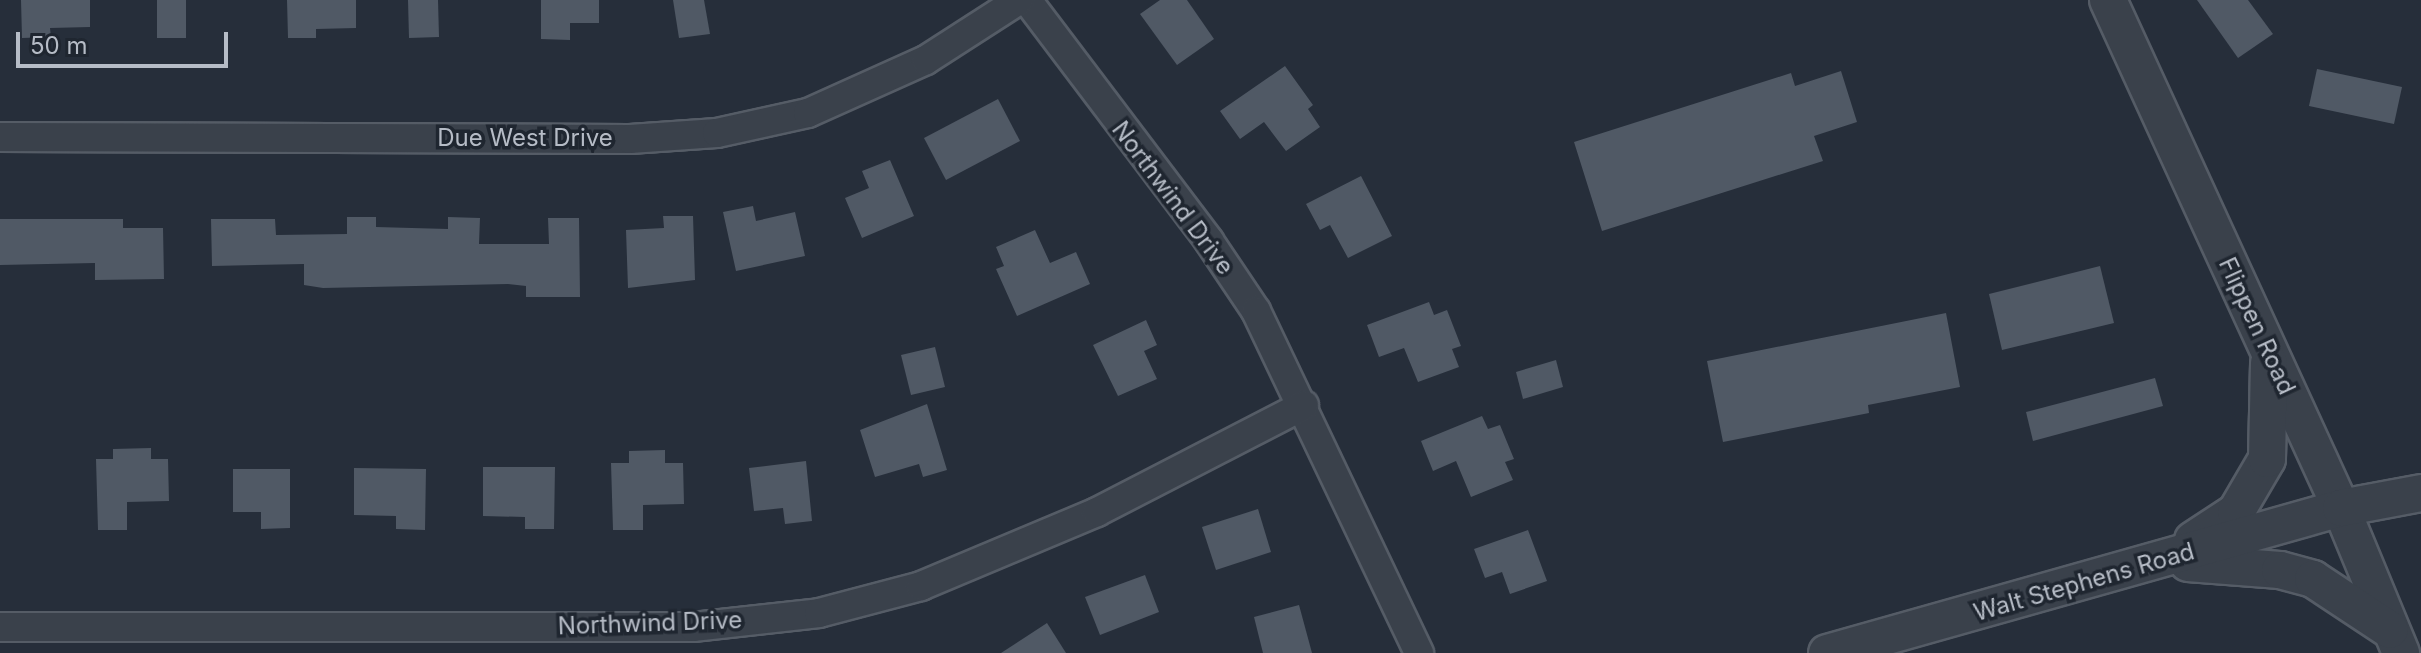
<!DOCTYPE html>
<style>
body{margin:0}
#map{position:relative;width:2421px;height:653px;overflow:hidden;background:#262e3a;font-family:Inter,sans-serif}
div>[style]{position:absolute}
.building>*{inset:0;background:#505965}
.roads{filter:drop-shadow(2px 0 #555c66) drop-shadow(-2px 0 #555c66) drop-shadow(0 2px #555c66) drop-shadow(0 -2px #555c66)}
.minor>*{height:28px;margin:-14px;padding:0 14px;transform-origin:14px;border-radius:14px;background:#3a414b}
.tertiary>*{height:36px;margin:-18px;padding:0 18px;transform-origin:18px;border-radius:18px;background:#3a414b}
span{translate:-50% -50%;white-space:nowrap;text-align:center;line-height:1.15;-webkit-text-stroke:7px #1f2630;paint-order:stroke}
.street-label{font-size:24px;color:#b6bcc6}
.scale{position:absolute;left:16px;top:32px;width:212px;height:36px;box-sizing:border-box;border:4px solid #b6bcc6;border-top:0;padding-left:10px;font-size:24px;line-height:28px;white-space:nowrap;color:#b6bcc6;-webkit-text-stroke:6px #1f2630;paint-order:stroke}
</style>
<div id="map">
<div class="building">
<i style="clip-path:polygon(21px 0,90px 0,90px 27px,50px 28px,51px 37px,22px 38px)"></i>
<i style="clip-path:polygon(157px 0,186px 0,186px 38px,157px 38px)"></i>
<i style="clip-path:polygon(287px 0,356px 0,356px 28px,316px 29px,316px 38px,288px 38px)"></i>
<i style="clip-path:polygon(408px 0,438px 0,439px 37px,409px 38px)"></i>
<i style="clip-path:polygon(541px 0,599px 0,599px 23px,570px 23px,570px 40px,541px 39px)"></i>
<i style="clip-path:polygon(673px 0,704px 0,710px 34px,679px 38px)"></i>
<i style="clip-path:polygon(1160px 0,1187px 0,1214px 39px,1177px 65px,1140px 14px)"></i>
<i style="clip-path:polygon(2197px 0,2248px 0,2273px 34px,2238px 58px)"></i>
<i style="clip-path:polygon(1285px 66px,1313px 105px,1308px 109px,1320px 127px,1286px 151px,1264px 122px,1240px 139px,1220px 111px)"></i>
<i style="clip-path:polygon(2317px 69px,2402px 87px,2394px 124px,2309px 106px)"></i>
<i style="clip-path:polygon(1841px 71px,1857px 122px,1814px 136px,1823px 161px,1602px 231px,1574px 142px,1791px 73px,1795px 86px)"></i>
<i style="clip-path:polygon(998px 99px,1020px 141px,946px 180px,924px 138px)"></i>
<i style="clip-path:polygon(890px 160px,914px 216px,862px 238px,845px 198px,869px 188px,862px 171px)"></i>
<i style="clip-path:polygon(1361px 176px,1392px 236px,1348px 258px,1330px 225px,1320px 230px,1306px 204px)"></i>
<i style="clip-path:polygon(753px 206px,756px 221px,795px 212px,805px 256px,736px 271px,723px 212px)"></i>
<i style="clip-path:polygon(663px 216px,693px 216px,695px 280px,628px 288px,626px 230px,664px 228px)"></i>
<i style="clip-path:polygon(347px 217px,376px 217px,376px 227px,448px 229px,448px 217px,480px 218px,479px 244px,549px 244px,548px 218px,579px 218px,580px 297px,526px 297px,526px 286px,508px 284px,323px 288px,304px 285px,304px 264px,212px 266px,211px 219px,275px 219px,276px 235px,347px 234px)"></i>
<i style="clip-path:polygon(0 219px,123px 219px,123px 228px,163px 228px,164px 279px,95px 280px,95px 263px,0 265px)"></i>
<i style="clip-path:polygon(1035px 230px,1050px 263px,1076px 252px,1090px 284px,1017px 316px,996px 269px,1004px 266px,996px 247px)"></i>
<i style="clip-path:polygon(2100px 266px,2114px 323px,2002px 350px,1989px 294px)"></i>
<i style="clip-path:polygon(1429px 302px,1434px 315px,1447px 310px,1461px 346px,1452px 349px,1459px 367px,1418px 382px,1404px 348px,1379px 357px,1367px 325px)"></i>
<i style="clip-path:polygon(1946px 313px,1960px 387px,1868px 405px,1869px 413px,1723px 442px,1707px 361px)"></i>
<i style="clip-path:polygon(1146px 320px,1157px 345px,1144px 351px,1157px 379px,1118px 396px,1093px 345px)"></i>
<i style="clip-path:polygon(935px 347px,945px 387px,911px 395px,901px 355px)"></i>
<i style="clip-path:polygon(1556px 360px,1563px 387px,1523px 399px,1516px 372px)"></i>
<i style="clip-path:polygon(2155px 378px,2163px 406px,2033px 441px,2026px 412px)"></i>
<i style="clip-path:polygon(927px 404px,947px 470px,923px 477px,919px 464px,875px 477px,860px 430px)"></i>
<i style="clip-path:polygon(1482px 416px,1488px 429px,1500px 425px,1514px 459px,1505px 462px,1513px 480px,1471px 497px,1456px 461px,1433px 471px,1421px 441px)"></i>
<i style="clip-path:polygon(151px 448px,151px 459px,168px 459px,169px 501px,127px 502px,127px 530px,98px 530px,96px 459px,113px 459px,113px 449px)"></i>
<i style="clip-path:polygon(665px 450px,665px 463px,683px 463px,684px 504px,643px 505px,643px 530px,613px 530px,611px 463px,629px 463px,629px 451px)"></i>
<i style="clip-path:polygon(806px 461px,812px 521px,785px 524px,783px 508px,754px 511px,749px 468px)"></i>
<i style="clip-path:polygon(483px 467px,555px 467px,554px 529px,525px 529px,525px 517px,483px 516px)"></i>
<i style="clip-path:polygon(354px 468px,426px 469px,425px 530px,396px 529px,396px 516px,354px 515px)"></i>
<i style="clip-path:polygon(233px 469px,290px 469px,290px 528px,261px 529px,261px 512px,233px 512px)"></i>
<i style="clip-path:polygon(1258px 509px,1271px 552px,1216px 570px,1202px 527px)"></i>
<i style="clip-path:polygon(1528px 530px,1547px 581px,1510px 594px,1502px 572px,1485px 578px,1474px 549px)"></i>
<i style="clip-path:polygon(1145px 575px,1159px 612px,1100px 635px,1085px 597px)"></i>
<i style="clip-path:polygon(1299px 605px,1312px 653px,1263px 653px,1254px 617px)"></i>
<i style="clip-path:polygon(1047px 623px,1066px 653px,1001px 653px)"></i>
</div>
<div class="roads">
<div class="minor">
<i style="left:1027px;top:0;width:302px;rotate:52.9deg"></i>
<i style="left:1209px;top:241px;width:84px;rotate:56.1deg"></i>
<i style="left:1256px;top:311px;width:379px;rotate:64.5deg"></i>
<i style="left:0;top:137px;width:630px;rotate:0.18deg"></i>
<i style="left:630px;top:139px;width:87px;rotate:-3.9deg"></i>
<i style="left:717px;top:133px;width:93px;rotate:-12.4deg"></i>
<i style="left:808px;top:113px;width:129px;rotate:-24.2deg"></i>
<i style="left:926px;top:60px;width:111px;rotate:-32.8deg"></i>
<i style="left:0;top:627px;width:693px"></i>
<i style="left:693px;top:627px;width:127px;rotate:-6.3deg"></i>
<i style="left:819px;top:613px;width:106px;rotate:-14.8deg"></i>
<i style="left:921px;top:586px;width:191px;rotate:-22.8deg"></i>
<i style="left:1097px;top:512px;width:233px;rotate:-27.3deg"></i>
</div>
<div class="tertiary">
<i style="left:2108px;top:0;width:559px;rotate:65.36deg"></i>
<i style="left:2341px;top:508px;width:157px;rotate:67.5deg"></i>
<i style="left:2193px;top:540px;width:51px;rotate:-33.1deg"></i>
<i style="left:2236px;top:512px;width:61px;rotate:-59.7deg"></i>
<i style="left:2267px;top:459px;width:96px;rotate:-88.8deg"></i>
<i style="left:2188px;top:563px;width:92px;rotate:4.4deg"></i>
<i style="left:2280px;top:570px;width:34px;rotate:15deg"></i>
<i style="left:2313px;top:579px;width:92px;rotate:33.5deg"></i>
<i style="left:1827px;top:653px;width:534px;rotate:-15.75deg"></i>
<i style="left:2341px;top:508px;width:81px;rotate:-10.6deg"></i>
</div>
</div>
<div class="street-label">
<span style="left:525px;top:138px">Due West Drive</span>
<span style="left:1173px;top:198px;rotate:53deg">Northwind Drive</span>
<span style="left:2257px;top:326px;rotate:65deg">Flippen Road</span>
<span style="left:2084px;top:582px;rotate:-16deg">Walt Stephens Road</span>
<span style="left:650px;top:623px;rotate:-2deg">Northwind Drive</span>
</div>
<div class="scale">50 m</div>
</div>
